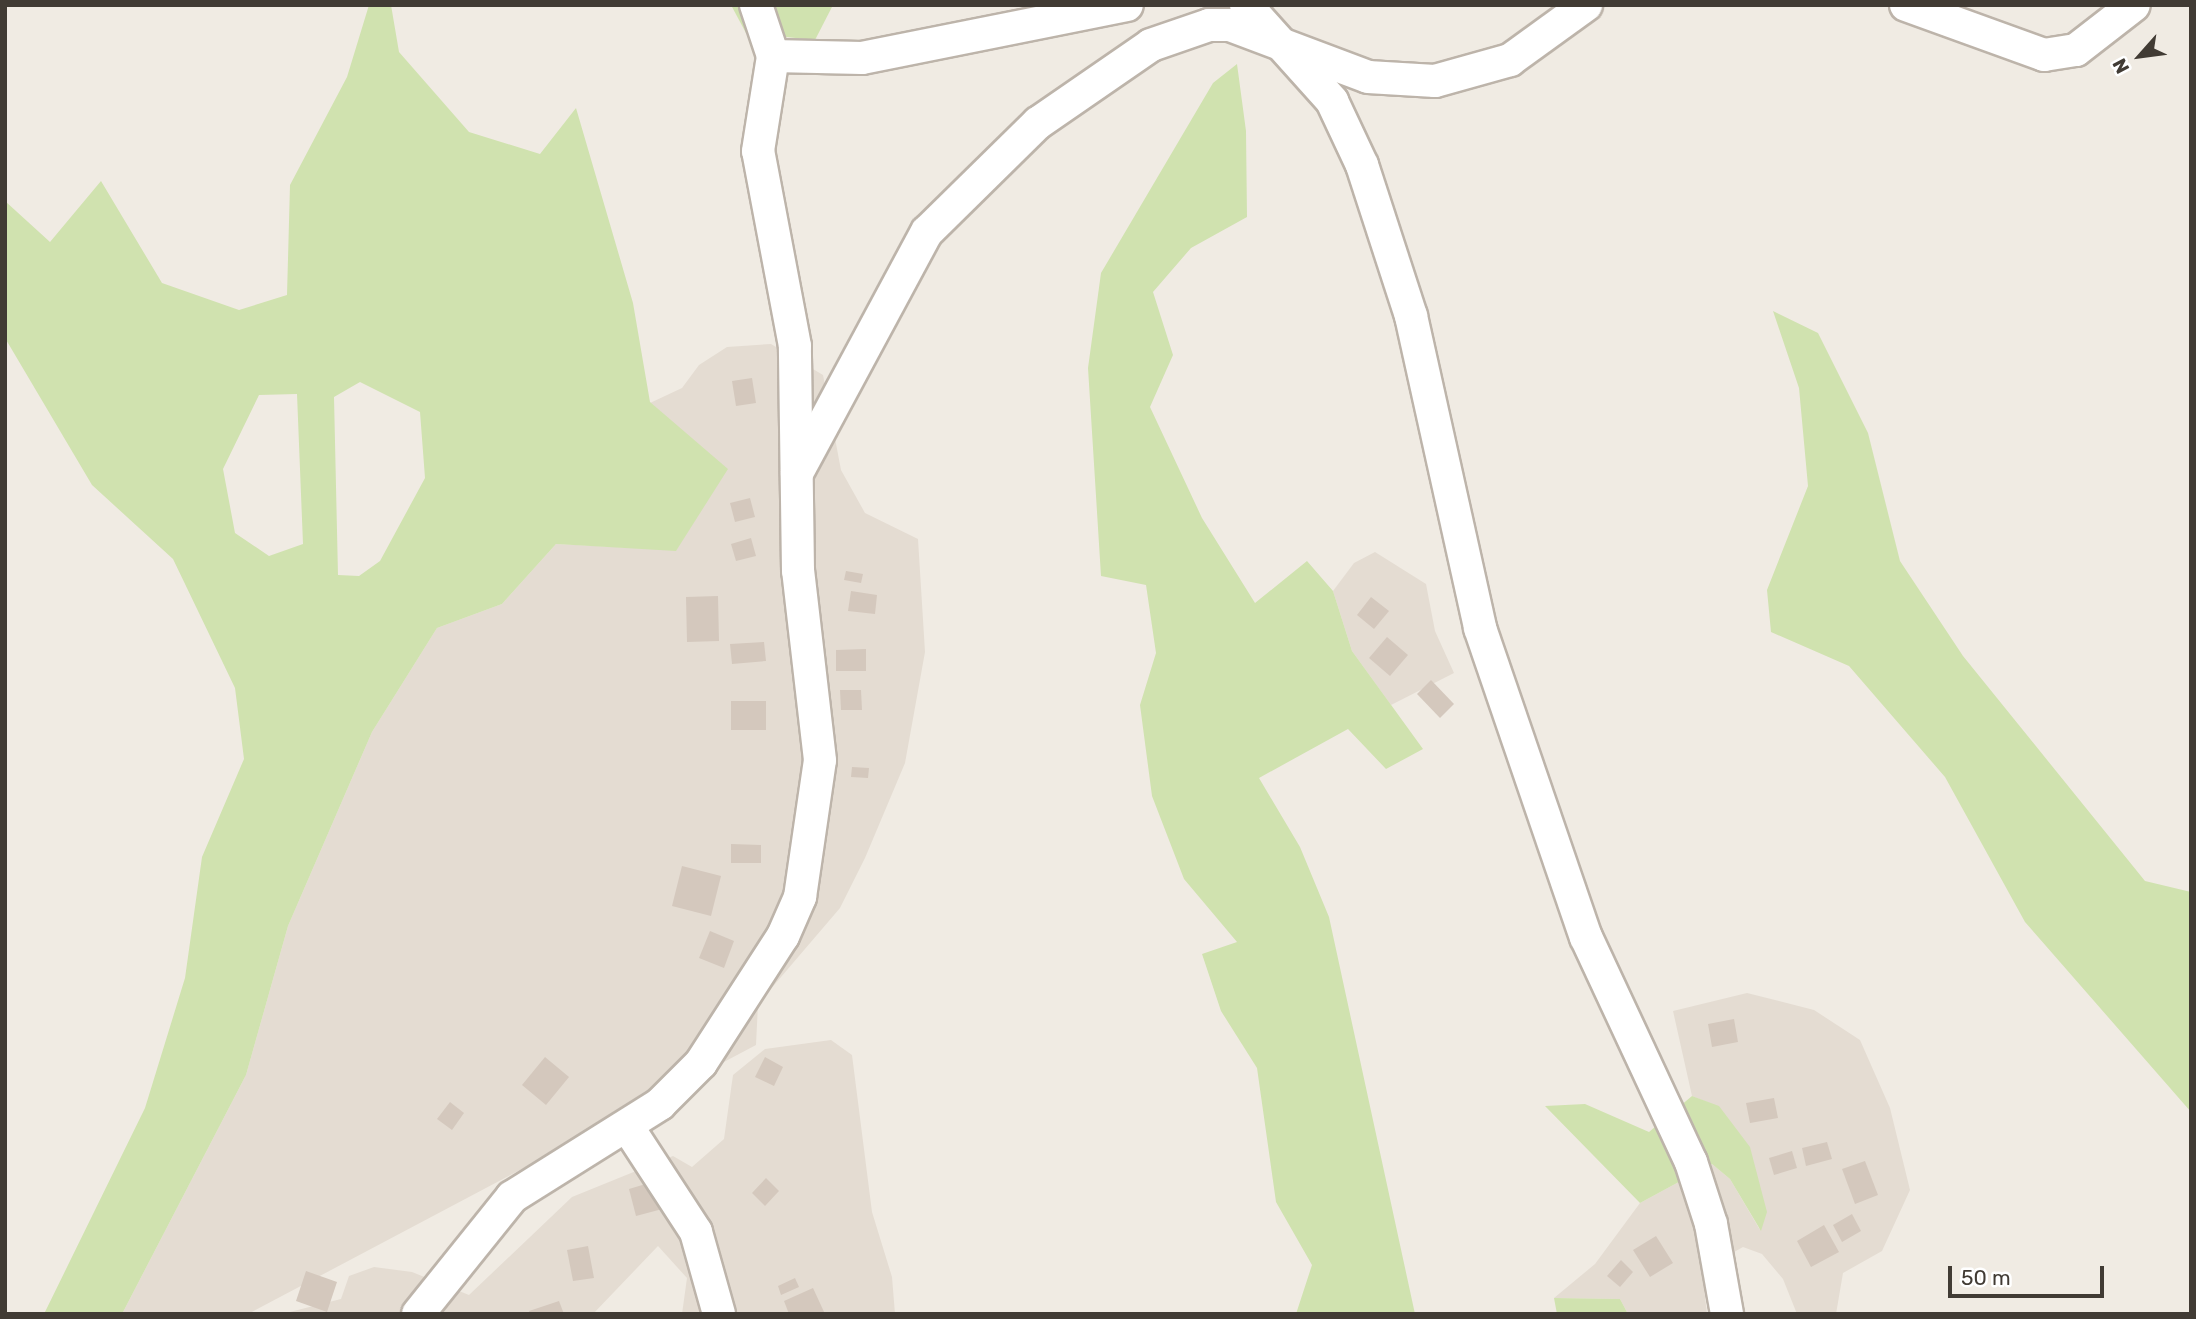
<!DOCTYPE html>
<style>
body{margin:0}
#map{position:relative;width:2196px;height:1319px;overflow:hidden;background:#f0ebe3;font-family:Rubik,sans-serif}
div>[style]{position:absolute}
.residential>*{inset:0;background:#e4dcd2}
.green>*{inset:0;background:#d0e2af}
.building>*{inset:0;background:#d4c8bd}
.roads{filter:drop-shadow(2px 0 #bdb4aa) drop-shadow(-2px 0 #bdb4aa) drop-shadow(0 2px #bdb4aa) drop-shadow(0 -2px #bdb4aa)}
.minor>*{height:32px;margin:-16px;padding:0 16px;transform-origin:16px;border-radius:16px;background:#fff}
span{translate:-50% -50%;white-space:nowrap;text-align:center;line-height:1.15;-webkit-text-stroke:5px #fff;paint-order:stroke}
.frame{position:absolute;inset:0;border:7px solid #413b34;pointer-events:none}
.north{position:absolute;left:2105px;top:21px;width:70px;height:70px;-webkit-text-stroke:5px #fff;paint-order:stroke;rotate:242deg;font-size:19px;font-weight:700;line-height:28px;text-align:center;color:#413b34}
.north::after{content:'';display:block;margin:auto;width:24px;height:32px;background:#413b34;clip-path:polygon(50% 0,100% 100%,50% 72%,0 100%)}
.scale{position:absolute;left:1948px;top:1266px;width:156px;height:32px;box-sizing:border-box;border:4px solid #413b34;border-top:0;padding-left:9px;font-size:21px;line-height:24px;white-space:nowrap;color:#413b34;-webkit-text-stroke:5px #fff;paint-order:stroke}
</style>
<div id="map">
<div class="residential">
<i style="clip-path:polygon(771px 344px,823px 375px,841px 470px,865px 513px,918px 539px,925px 652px,905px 763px,865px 858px,840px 908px,758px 1004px,756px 1045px,248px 1314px,122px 1314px,246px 1075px,288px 926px,372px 732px,437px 628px,502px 604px,556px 544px,676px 550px,727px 469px,650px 403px,682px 388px,699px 365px,727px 347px)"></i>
<i style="clip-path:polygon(1375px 552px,1426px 584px,1435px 631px,1454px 673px,1391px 705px,1352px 651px,1333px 591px,1354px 563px)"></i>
<i style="clip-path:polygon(1747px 993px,1814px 1010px,1860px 1040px,1890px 1108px,1910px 1190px,1882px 1251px,1843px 1273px,1836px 1314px,1797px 1314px,1783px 1279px,1762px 1254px,1743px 1247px,1702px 1270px,1707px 1314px,1628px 1314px,1620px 1299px,1554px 1298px,1595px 1264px,1640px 1203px,1712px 1164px,1730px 1179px,1760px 1230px,1719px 1107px,1692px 1096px,1673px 1011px)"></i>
<i style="clip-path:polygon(831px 1040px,852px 1055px,872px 1212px,892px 1277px,895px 1314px,682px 1314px,687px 1278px,658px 1246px,593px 1314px,282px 1314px,341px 1299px,349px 1276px,374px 1267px,412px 1272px,469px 1295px,572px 1197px,673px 1156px,692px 1167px,724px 1139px,733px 1075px,765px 1049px)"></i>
</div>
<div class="green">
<i style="clip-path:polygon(evenodd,369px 5px,391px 5px,399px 52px,469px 132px,540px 154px,576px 108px,633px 303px,650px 402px,728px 469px,676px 551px,556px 544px,502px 604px,437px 628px,372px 732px,288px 926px,246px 1075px,122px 1314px,44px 1314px,145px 1108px,185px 978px,202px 857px,244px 759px,235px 688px,173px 559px,92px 485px,5px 338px,5px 201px,50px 242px,101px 181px,162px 283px,239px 310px,287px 295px,290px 185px,347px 77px,369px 5px,360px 382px,420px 412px,425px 478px,380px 561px,359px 576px,338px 575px,334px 397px,360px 382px,369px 5px,297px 394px,303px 544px,269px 556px,235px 533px,223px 469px,259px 395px,297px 394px)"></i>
<i style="clip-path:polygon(731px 5px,833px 5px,815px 40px,746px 33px)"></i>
<i style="clip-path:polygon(1237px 64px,1246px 131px,1247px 217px,1191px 248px,1153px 292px,1173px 355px,1150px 407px,1202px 518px,1255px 603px,1307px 561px,1333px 591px,1352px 651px,1423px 749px,1386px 769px,1348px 729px,1259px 778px,1300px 847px,1329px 917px,1415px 1314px,1296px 1314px,1312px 1265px,1276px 1202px,1257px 1068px,1221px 1011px,1202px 954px,1237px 942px,1184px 879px,1152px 796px,1140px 705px,1156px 653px,1146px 585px,1101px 576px,1088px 368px,1101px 273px,1213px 83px)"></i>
<i style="clip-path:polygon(1773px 311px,1818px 333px,1868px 433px,1900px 561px,1963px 656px,2145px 881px,2191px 892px,2191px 1112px,2025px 922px,1945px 777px,1849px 666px,1771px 632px,1767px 590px,1808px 486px,1799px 388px)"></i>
<i style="clip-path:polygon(1692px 1096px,1719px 1106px,1750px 1147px,1767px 1212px,1761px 1231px,1730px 1179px,1712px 1164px,1640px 1203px,1545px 1106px,1585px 1104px,1649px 1132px)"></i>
<i style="clip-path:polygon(1554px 1298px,1620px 1299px,1628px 1314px,1557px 1314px)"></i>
</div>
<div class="building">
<i style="clip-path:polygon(752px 378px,756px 403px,736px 406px,732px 381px)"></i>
<i style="clip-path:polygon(750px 498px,755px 517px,735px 522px,730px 503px)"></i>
<i style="clip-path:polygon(751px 538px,756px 556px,736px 561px,731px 544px)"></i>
<i style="clip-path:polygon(846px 571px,863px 574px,861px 583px,844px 580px)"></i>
<i style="clip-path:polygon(851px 591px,877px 595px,875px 614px,848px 611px)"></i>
<i style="clip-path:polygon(718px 596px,719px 641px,687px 642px,686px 597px)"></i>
<i style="clip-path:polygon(1371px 597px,1389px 611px,1374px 629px,1357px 615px)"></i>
<i style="clip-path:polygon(1387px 637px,1408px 655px,1390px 676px,1369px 658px)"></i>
<i style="clip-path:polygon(764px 642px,766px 661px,732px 664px,730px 644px)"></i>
<i style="clip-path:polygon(866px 649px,866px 671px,836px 671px,836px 650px)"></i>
<i style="clip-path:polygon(1431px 680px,1454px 704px,1440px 718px,1417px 694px)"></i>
<i style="clip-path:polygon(840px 690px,861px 690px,862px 710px,841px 710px)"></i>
<i style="clip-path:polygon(731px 701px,766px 701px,766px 730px,731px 730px)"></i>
<i style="clip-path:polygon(852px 767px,869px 768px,868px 778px,851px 777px)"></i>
<i style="clip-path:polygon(731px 844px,761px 845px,761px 863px,731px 863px)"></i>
<i style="clip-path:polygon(682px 866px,721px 876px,711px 916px,672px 906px)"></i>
<i style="clip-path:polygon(710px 931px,734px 941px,724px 968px,699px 958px)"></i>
<i style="clip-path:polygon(1734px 1019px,1738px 1042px,1712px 1047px,1708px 1024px)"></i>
<i style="clip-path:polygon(545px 1057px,569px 1077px,546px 1105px,522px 1085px)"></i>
<i style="clip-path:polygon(765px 1057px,783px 1067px,774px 1086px,755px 1077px)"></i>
<i style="clip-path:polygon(1774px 1098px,1778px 1118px,1750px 1123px,1746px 1103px)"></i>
<i style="clip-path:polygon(450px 1102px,464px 1113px,452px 1130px,437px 1119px)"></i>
<i style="clip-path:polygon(1827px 1142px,1832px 1159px,1806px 1166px,1802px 1148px)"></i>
<i style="clip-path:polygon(1792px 1151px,1797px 1168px,1774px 1175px,1769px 1158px)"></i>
<i style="clip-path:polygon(1865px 1161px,1878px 1195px,1855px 1204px,1842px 1169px)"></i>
<i style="clip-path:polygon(766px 1178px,779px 1191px,765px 1206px,752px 1193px)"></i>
<i style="clip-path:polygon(659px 1180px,666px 1208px,636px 1216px,629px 1189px)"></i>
<i style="clip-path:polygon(1852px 1214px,1861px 1231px,1842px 1242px,1833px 1225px)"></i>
<i style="clip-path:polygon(1824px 1225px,1839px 1252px,1811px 1267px,1797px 1241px)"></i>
<i style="clip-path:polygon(1656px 1236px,1673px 1263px,1650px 1277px,1633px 1250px)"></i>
<i style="clip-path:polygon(588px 1246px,594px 1278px,573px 1281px,567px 1250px)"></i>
<i style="clip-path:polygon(1621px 1260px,1633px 1272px,1620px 1287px,1607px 1276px)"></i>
<i style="clip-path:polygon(306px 1271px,337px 1282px,327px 1312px,296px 1301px)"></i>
<i style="clip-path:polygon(795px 1278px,799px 1287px,781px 1295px,778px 1286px)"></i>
<i style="clip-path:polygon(813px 1288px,825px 1314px,789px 1314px,784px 1301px)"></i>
<i style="clip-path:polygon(559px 1301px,564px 1314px,530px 1314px,529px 1311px)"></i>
</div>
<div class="roads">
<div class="minor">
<i style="left:1246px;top:5px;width:129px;rotate:48.1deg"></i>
<i style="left:1332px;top:101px;width:71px;rotate:64.9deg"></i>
<i style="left:1362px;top:165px;width:159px;rotate:72deg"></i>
<i style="left:1411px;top:316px;width:320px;rotate:77.5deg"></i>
<i style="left:1480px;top:628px;width:327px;rotate:71.1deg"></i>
<i style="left:1586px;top:937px;width:248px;rotate:65deg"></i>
<i style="left:1691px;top:1162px;width:65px;rotate:72.1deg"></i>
<i style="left:1711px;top:1224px;width:91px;rotate:79.9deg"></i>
<i style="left:1906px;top:5px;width:147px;rotate:19.9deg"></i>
<i style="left:2044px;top:55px;width:32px;rotate:-9deg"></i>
<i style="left:2076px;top:50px;width:73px;rotate:-37.8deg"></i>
<i style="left:773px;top:56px;width:89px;rotate:1.3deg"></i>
<i style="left:862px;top:58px;width:270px;rotate:-11.3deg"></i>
<i style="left:797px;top:473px;width:274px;rotate:-61.7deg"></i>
<i style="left:927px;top:232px;width:156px;rotate:-44.5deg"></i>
<i style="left:1038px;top:123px;width:137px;rotate:-34.6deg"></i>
<i style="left:1151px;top:45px;width:61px;rotate:-19deg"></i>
<i style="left:1209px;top:25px;width:21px"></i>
<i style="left:1230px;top:25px;width:147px;rotate:20.6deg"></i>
<i style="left:1368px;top:77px;width:67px;rotate:3.4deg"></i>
<i style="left:1435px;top:81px;width:78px;rotate:-15.6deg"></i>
<i style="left:1510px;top:60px;width:94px;rotate:-35.9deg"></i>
<i style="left:627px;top:1126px;width:126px;rotate:56.9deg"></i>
<i style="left:696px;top:1232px;width:85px;rotate:74.3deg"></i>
<i style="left:418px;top:1314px;width:150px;rotate:-51.2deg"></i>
<i style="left:512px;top:1197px;width:175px;rotate:-32.1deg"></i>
<i style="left:660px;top:1104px;width:58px;rotate:-45deg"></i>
<i style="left:701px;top:1063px;width:151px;rotate:-57.2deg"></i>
<i style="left:783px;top:936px;width:43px;rotate:-66.4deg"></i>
<i style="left:800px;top:897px;width:138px;rotate:-81.7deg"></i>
<i style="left:820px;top:760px;width:190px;rotate:-96.6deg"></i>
<i style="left:798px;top:571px;width:225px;rotate:-90.8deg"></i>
<i style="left:795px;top:346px;width:198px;rotate:-100.7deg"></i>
<i style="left:758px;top:151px;width:96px;rotate:-81deg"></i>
<i style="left:773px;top:56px;width:54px;rotate:-108.4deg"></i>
</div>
</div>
<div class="frame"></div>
<div class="north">N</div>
<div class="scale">50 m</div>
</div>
